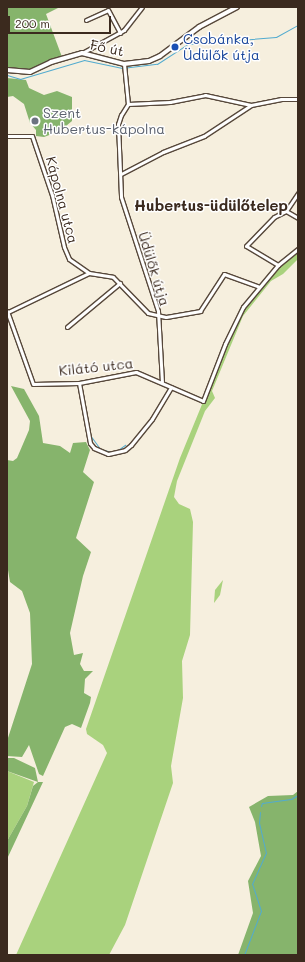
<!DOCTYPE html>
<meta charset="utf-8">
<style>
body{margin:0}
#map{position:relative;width:305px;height:962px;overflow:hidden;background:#f6efde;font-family:Mali,sans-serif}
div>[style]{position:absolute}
.green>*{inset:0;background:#a9d27d}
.forest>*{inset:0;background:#86b46c}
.stream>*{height:1px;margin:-0.5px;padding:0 0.5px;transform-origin:0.5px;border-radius:0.5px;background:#52abcf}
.roads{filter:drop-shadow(1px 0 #57483b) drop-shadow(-1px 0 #57483b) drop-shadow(0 1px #57483b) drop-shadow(0 -1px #57483b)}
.minor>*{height:3px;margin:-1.5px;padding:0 1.5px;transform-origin:1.5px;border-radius:1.5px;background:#fff}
.secondary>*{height:4px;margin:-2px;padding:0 2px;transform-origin:2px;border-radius:2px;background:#fff}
.dots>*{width:11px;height:11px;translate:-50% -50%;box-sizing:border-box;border:2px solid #fff;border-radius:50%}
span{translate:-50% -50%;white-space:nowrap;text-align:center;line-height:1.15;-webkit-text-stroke:3px #fff;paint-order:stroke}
.transit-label{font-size:14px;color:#164399}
.left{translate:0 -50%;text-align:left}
.street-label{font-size:14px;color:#3b2a1e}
.worship-label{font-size:14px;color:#5b616d}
.neighbourhood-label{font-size:15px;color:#3b2a1e;font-weight:700}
.frame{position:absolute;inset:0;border:8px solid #3b2a1e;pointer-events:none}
.scale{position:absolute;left:8px;top:16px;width:103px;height:18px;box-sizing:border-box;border:2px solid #3b2a1e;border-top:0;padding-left:5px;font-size:12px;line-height:14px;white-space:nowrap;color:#3b2a1e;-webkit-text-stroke:3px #fff;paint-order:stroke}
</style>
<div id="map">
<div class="green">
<i style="clip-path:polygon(298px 251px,298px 259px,283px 274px,271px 281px,243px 316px,212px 391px,215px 398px,205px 411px,177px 481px,174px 497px,179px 504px,190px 509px,193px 522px,190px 635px,182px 661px,183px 698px,171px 766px,173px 783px,125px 925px,109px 955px,16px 955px,107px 753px,103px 745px,87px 734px,86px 729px,180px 458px,235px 324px,244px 310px,284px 261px)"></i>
<i style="clip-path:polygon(223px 580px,220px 595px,214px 603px,215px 590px)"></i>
<i style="clip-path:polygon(7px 771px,34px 782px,27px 806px,7px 841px)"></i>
</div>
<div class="forest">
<i style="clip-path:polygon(7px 7px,60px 7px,46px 14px,62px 57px,32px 69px,21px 71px,7px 69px)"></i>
<i style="clip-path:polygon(7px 78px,26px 80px,29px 88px,44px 95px,57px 91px,72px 97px,72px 121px,60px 131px,44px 137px,36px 136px,36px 130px,30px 123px,24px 104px,13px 96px,7px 97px)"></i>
<i style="clip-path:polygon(11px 386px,24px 389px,39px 416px,43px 443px,60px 446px,70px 453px,73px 443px,86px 442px,90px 450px,83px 472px,94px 482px,76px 538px,91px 552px,83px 576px,70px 633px,74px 655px,83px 653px,80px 664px,84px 671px,93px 671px,85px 679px,84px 693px,91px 697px,90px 703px,81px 728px,72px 724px,65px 727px,43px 776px,39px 774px,29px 745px,22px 757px,7px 756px,7px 741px,32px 664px,30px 613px,22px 591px,10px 582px,7px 564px,7px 460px,13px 461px,17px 458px,29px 430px,30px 421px)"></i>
<i style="clip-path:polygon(7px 758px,14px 758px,35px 768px,38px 782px,43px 782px,7px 859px,7px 841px,27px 806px,33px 786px,38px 782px,7px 771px)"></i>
<i style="clip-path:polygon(298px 791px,298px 955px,238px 955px,253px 913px,248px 881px,261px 856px,255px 822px,249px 807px,268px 796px,293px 795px)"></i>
</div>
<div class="stream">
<i style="left:7px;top:75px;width:14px;rotate:17deg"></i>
<i style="left:20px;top:79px;width:67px;rotate:-16.5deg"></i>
<i style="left:84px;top:60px;width:39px;rotate:12deg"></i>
<i style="left:122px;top:68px;width:35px;rotate:-7deg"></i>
<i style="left:157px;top:64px;width:37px;rotate:-33deg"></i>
<i style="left:188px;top:44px;width:88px;rotate:-4.5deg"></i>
<i style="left:276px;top:37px;width:25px;rotate:-29deg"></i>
<i style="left:90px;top:435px;width:17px;rotate:54deg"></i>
<i style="left:100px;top:449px;width:11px;rotate:15deg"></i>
<i style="left:118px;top:450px;width:9px;rotate:-36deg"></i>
<i style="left:261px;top:806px;width:3px;rotate:-72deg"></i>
<i style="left:262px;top:803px;width:29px;rotate:-8deg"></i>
<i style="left:291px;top:799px;width:8px;rotate:-30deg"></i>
<i style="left:244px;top:955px;width:47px;rotate:-68.9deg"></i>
<i style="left:261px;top:911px;width:28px;rotate:-108deg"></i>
<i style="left:252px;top:884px;width:34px;rotate:-66deg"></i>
<i style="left:266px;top:853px;width:31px;rotate:-103deg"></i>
<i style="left:259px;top:823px;width:11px;rotate:-85deg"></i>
</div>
<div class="roads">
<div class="minor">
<i style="left:86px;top:20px;width:24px;rotate:-24deg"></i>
<i style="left:108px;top:10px;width:26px;rotate:62deg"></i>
<i style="left:82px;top:53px;width:48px;rotate:-28.7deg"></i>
<i style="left:124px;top:30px;width:29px;rotate:-52deg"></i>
<i style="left:124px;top:64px;width:40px;rotate:84.3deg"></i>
<i style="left:128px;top:104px;width:13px;rotate:122deg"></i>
<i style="left:121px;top:115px;width:9px;rotate:108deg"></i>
<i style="left:118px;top:124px;width:73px;rotate:87.6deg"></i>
<i style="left:121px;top:197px;width:120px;rotate:72deg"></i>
<i style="left:158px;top:311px;width:71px;rotate:86.8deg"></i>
<i style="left:128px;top:104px;width:42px;rotate:-2.7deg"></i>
<i style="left:170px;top:102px;width:36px;rotate:-11deg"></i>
<i style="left:205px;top:95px;width:47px;rotate:12.3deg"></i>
<i style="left:7px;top:136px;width:25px"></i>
<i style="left:32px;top:136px;width:62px;rotate:71.3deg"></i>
<i style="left:52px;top:195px;width:53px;rotate:77deg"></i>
<i style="left:64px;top:247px;width:13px;rotate:67deg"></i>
<i style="left:69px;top:259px;width:24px;rotate:35deg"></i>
<i style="left:89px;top:273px;width:24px;rotate:9deg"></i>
<i style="left:113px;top:277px;width:50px;rotate:45.8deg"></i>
<i style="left:148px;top:313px;width:18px;rotate:13deg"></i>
<i style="left:166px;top:317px;width:35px;rotate:-10deg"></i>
<i style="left:200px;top:311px;width:44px;rotate:-57deg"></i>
<i style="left:224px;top:274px;width:37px;rotate:20deg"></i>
<i style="left:121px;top:174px;width:47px;rotate:-27.6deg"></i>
<i style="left:163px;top:152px;width:44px;rotate:-21.3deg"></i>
<i style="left:204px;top:136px;width:56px;rotate:-33.4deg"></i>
<i style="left:251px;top:105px;width:31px;rotate:-11deg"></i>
<i style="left:281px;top:99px;width:17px"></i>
<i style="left:286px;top:211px;width:14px;rotate:30deg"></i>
<i style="left:278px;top:265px;width:37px;rotate:-149deg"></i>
<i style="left:246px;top:246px;width:40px;rotate:-46deg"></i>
<i style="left:274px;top:217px;width:13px;rotate:-27deg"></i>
<i style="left:286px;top:211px;width:22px;rotate:-56deg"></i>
<i style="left:7px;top:311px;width:77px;rotate:70.4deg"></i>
<i style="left:33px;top:384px;width:46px;rotate:-1.2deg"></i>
<i style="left:79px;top:383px;width:58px;rotate:-10.9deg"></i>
<i style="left:136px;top:372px;width:73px;rotate:23.4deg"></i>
<i style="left:203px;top:401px;width:61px;rotate:-68.9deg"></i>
<i style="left:225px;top:344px;width:41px;rotate:-64.1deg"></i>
<i style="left:243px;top:307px;width:55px;rotate:-50.2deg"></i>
<i style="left:278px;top:265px;width:26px;rotate:-39deg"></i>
<i style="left:8px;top:312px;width:90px;rotate:-25.7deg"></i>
<i style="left:67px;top:327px;width:69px;rotate:-39.7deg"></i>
<i style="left:79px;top:383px;width:61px;rotate:79.6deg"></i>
<i style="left:90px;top:443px;width:6px;rotate:51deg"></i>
<i style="left:94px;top:448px;width:15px;rotate:23deg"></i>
<i style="left:108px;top:454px;width:17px;rotate:-13deg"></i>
<i style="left:125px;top:450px;width:8px;rotate:-40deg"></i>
<i style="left:131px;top:445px;width:33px;rotate:-51deg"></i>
<i style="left:152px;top:419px;width:37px;rotate:-59deg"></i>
</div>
<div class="secondary">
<i style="left:7px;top:70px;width:23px;rotate:5deg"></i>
<i style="left:30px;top:72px;width:23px;rotate:-25deg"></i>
<i style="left:51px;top:62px;width:32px;rotate:-16deg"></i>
<i style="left:82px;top:53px;width:43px;rotate:14.7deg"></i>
<i style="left:124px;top:64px;width:25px;rotate:-7deg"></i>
<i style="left:149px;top:61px;width:12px;rotate:-24deg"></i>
<i style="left:160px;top:56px;width:49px;rotate:-36.6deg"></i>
<i style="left:199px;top:27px;width:43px;rotate:-27.8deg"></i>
</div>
</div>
<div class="dots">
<i style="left:175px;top:47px;background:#1a4fb4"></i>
<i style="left:35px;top:121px;background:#6b7280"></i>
</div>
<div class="transit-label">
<span class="left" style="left:183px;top:47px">Csobánka,<br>Üdülők útja</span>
</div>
<div class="street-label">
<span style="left:107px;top:48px;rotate:12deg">Fő út</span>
<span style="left:62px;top:200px;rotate:75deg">Kápolna utca</span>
<span style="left:154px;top:269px;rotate:73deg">Üdülők útja</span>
<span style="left:96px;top:367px;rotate:-6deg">Kilátó utca</span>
</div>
<div class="worship-label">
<span class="left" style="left:43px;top:121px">Szent<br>Hubertus-kápolna</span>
</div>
<div class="neighbourhood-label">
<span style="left:211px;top:206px">Hubertus-üdülőtelep</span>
</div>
<div class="frame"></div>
<div class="scale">200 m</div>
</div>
